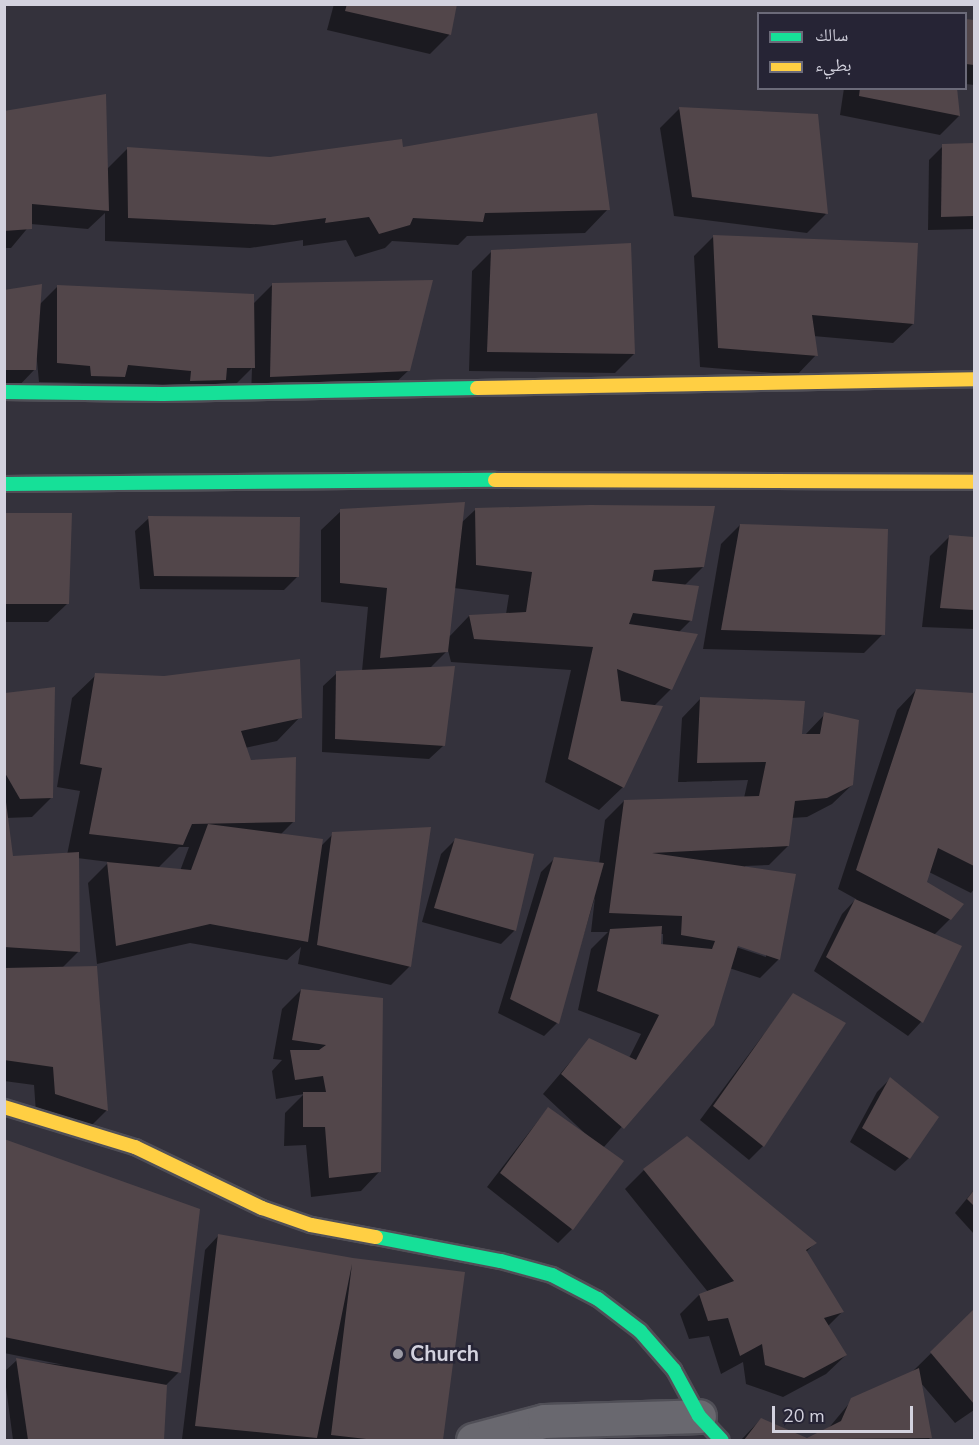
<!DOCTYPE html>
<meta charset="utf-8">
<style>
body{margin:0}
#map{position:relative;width:979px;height:1445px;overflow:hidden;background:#34323c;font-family:"Nunito Sans","Noto Naskh Arabic",sans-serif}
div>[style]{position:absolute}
.shadow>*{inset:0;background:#0007}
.building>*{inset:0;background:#52464a}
.roads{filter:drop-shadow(2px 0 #504f57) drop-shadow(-2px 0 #504f57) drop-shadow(0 2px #504f57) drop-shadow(0 -2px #504f57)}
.street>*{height:33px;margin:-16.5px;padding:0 16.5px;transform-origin:16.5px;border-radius:16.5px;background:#69686f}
.fast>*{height:14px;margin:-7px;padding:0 7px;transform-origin:7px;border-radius:7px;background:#16e098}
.slow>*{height:14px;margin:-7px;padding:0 7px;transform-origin:7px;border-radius:7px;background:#ffcf43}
.dots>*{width:16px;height:16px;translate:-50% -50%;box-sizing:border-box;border:3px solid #262435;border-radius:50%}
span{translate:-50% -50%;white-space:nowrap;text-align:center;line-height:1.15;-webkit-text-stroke:5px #262435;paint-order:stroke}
.poi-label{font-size:21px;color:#d3d2de;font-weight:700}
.left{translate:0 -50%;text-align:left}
.frame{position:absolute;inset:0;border:6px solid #d3d2de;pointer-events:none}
.legend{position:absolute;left:757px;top:12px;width:210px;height:78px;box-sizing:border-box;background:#262435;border:2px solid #6b6a79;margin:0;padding:8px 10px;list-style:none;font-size:18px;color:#d3d2de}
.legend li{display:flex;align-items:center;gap:12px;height:30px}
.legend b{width:30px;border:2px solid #6b6a79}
.scale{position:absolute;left:772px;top:1406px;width:141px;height:27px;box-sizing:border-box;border:3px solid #d3d2de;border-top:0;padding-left:8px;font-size:18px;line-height:21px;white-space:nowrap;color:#d3d2de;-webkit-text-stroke:4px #262435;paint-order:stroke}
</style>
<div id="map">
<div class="shadow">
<i style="clip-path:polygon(334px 4px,456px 4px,449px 35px,430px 54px,327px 30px)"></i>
<i style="clip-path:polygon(966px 21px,974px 21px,974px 85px,966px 84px)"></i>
<i style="clip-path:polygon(844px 88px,955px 88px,959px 116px,940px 135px,840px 115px)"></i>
<i style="clip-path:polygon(679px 109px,826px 214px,807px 233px,674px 216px,660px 128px)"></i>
<i style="clip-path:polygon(4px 112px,106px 170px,127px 149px,270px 159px,402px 149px,608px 209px,585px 233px,467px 236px,458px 245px,392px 241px,385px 248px,355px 257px,346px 240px,303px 246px,303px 240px,250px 248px,105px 241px,105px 213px,88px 229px,31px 224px,11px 248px,4px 248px)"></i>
<i style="clip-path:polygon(974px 145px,974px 229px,928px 230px,929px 160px,943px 146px)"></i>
<i style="clip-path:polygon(713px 237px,913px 324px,893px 343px,813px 336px,816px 355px,797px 375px,700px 367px,694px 256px)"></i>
<i style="clip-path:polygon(491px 252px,634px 354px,615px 373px,469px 371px,472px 271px)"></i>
<i style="clip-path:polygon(273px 284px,409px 370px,389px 389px,251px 396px,252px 368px,234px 386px,39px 382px,36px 351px,35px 369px,16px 389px,4px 389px,4px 292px,39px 305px,58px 286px,253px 304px)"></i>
<i style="clip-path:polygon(evenodd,475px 510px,703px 567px,684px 586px,691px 620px,678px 633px,671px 689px,654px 706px,623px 787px,599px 810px,545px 782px,571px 670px,451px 662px,448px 650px,430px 668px,443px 746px,429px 759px,322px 752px,323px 686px,337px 673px,362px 671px,368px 607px,321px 602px,321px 530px,341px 511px,461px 523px,475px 510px,454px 588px,509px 595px,506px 614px,469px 616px,449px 637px,454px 588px)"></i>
<i style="clip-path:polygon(4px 514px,68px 603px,48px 622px,4px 622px)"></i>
<i style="clip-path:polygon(149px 518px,297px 577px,284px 590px,140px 589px,135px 531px)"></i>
<i style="clip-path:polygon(740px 525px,883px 634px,864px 653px,703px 649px,721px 544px)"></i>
<i style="clip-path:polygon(950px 536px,974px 539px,974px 629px,922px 627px,930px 556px)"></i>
<i style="clip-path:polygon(evenodd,96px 675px,300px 717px,277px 741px,245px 748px,250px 761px,294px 821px,280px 835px,321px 846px,333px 834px,410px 966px,391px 985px,298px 964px,301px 947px,287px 960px,190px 943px,97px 964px,88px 883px,109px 862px,77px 858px,78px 952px,62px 968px,107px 1110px,88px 1129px,36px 1113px,34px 1085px,4px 1081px,4px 695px,54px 689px,52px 797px,32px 817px,6px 818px,11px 857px,67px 855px,80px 791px,57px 787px,72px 698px,96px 675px,179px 847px,189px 847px,180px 871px,157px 869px,179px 847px)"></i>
<i style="clip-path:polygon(916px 690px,974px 695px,974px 889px,971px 893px,929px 872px,925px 883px,950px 919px,934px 935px,960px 947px,921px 1022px,908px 1036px,814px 971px,842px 914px,856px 899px,838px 889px,897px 710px)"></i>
<i style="clip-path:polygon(evenodd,701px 698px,800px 735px,805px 735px,825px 714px,852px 785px,832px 804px,807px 817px,791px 818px,788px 846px,769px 865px,745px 866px,779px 959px,760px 978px,729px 968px,713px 1024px,603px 1148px,572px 1229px,558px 1243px,487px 1187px,548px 1108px,591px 1139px,543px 1094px,589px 1040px,629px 1058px,641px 1034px,578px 1010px,591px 949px,608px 932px,591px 932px,595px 897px,557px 1023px,544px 1036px,498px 1013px,541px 872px,554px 859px,599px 864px,605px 820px,624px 801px,744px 798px,748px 780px,678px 782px,682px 718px,701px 698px,660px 934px,663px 934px,663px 945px,659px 945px,660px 934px,701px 698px,731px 942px,766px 954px,766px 957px,730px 945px,731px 942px)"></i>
<i style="clip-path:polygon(455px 840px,515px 930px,501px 944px,422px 922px,441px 854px)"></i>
<i style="clip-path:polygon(301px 990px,381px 999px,380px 1171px,361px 1191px,311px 1197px,306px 1145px,284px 1146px,285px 1113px,304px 1094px,276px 1099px,272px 1071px,282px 1060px,273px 1059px,282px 1009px)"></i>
<i style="clip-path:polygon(793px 995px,843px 1023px,763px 1146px,749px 1160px,700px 1120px)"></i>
<i style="clip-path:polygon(890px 1079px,909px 1158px,895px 1171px,850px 1142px,877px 1092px)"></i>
<i style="clip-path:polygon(4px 1141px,179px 1372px,166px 1385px,163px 1440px,13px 1440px,4px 1372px,17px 1360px,64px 1365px,4px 1353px)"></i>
<i style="clip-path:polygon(644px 1170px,815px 1243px,806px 1252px,842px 1312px,828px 1326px,846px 1355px,826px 1374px,783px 1397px,746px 1384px,743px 1362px,721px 1374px,709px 1336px,689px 1339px,680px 1314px,699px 1295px,708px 1292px,625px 1189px)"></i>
<i style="clip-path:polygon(974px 1190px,974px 1234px,955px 1213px)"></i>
<i style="clip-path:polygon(218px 1236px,352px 1260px,463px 1273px,442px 1440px,182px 1439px,205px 1250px)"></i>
<i style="clip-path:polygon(974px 1311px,974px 1410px,955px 1423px,920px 1382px,930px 1438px,928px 1440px,741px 1440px,761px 1419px,807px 1440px,827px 1430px,852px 1400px,912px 1372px)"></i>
</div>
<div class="building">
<i style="clip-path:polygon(347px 4px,457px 4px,451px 35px,345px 11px)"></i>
<i style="clip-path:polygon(966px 19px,974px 20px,974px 65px,966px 64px)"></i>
<i style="clip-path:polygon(860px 88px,957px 88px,960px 116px,859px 96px)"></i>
<i style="clip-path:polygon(106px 94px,109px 211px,32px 204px,32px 229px,4px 231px,4px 111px)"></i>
<i style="clip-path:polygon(679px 107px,818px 114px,828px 214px,692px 197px)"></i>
<i style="clip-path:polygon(597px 113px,610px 210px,485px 213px,483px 222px,413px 218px,410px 225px,379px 234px,369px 217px,325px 223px,326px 218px,274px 225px,128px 218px,127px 147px,270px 157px,402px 139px,403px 147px)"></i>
<i style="clip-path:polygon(974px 143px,974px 216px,941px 217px,942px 144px)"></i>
<i style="clip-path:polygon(713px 235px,918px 243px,914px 324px,812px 315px,818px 356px,718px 348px)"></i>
<i style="clip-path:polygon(631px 243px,635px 354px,487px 352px,491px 250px)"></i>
<i style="clip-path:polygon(433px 280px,410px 371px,270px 377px,272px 283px)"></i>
<i style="clip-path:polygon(42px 284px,36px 370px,4px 370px,4px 290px)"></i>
<i style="clip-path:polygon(57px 285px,254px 294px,255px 368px,227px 368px,226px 380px,190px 381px,191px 371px,128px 365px,125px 377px,91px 376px,90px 366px,57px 363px)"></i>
<i style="clip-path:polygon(465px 502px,448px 652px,380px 658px,387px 588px,340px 583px,340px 509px)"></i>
<i style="clip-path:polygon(590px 505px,715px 506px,704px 567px,654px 570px,652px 581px,699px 586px,692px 621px,633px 613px,629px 624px,698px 634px,672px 690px,617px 669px,621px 701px,663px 706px,624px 788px,568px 759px,593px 647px,474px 639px,469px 615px,526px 612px,532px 572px,476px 565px,475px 508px)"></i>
<i style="clip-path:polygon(4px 513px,72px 513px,69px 604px,4px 604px)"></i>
<i style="clip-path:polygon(148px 516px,300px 517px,299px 577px,154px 576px)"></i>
<i style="clip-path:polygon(740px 524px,888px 529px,885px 635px,721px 630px)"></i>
<i style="clip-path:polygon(949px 535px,974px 537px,974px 610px,940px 608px)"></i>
<i style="clip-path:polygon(300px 659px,302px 718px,241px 731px,251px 760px,296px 757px,295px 822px,192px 824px,183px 845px,89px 834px,102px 768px,80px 764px,95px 673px,164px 676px)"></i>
<i style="clip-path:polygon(455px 666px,445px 746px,335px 739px,336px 671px)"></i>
<i style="clip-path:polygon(55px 687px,53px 798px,20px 799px,5px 773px,5px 693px)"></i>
<i style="clip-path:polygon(916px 689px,974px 693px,974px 866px,938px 848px,927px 882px,964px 904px,951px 920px,856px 870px)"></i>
<i style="clip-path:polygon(700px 697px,805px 701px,802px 734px,820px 734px,824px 712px,859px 720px,853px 785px,827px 798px,795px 801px,789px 846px,652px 853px,796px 874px,780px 960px,738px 946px,714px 1025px,624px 1129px,561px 1074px,589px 1038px,636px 1060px,659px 1015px,597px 991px,610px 929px,662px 926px,661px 944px,712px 949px,715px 941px,681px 935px,682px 916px,609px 913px,624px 800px,759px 796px,766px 762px,697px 763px)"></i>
<i style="clip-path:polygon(6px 802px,13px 856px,79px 852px,80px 952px,4px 947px)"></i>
<i style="clip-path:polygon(208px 824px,323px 839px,308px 942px,210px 924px,116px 946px,107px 862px,191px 870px)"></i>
<i style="clip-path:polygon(431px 827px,411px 967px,317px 945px,332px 832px)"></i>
<i style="clip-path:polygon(455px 838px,534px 854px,516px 931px,434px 908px)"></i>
<i style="clip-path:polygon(554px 857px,604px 863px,559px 1024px,510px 999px)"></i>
<i style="clip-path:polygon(855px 899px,962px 946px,923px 1023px,826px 957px)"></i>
<i style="clip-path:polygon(97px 966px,108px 1111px,55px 1094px,53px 1067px,4px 1060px,4px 968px)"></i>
<i style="clip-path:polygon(301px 989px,383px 998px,381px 1172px,329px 1178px,325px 1127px,303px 1127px,303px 1092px,326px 1092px,323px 1076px,295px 1080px,290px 1050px,319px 1050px,326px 1045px,292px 1040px)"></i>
<i style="clip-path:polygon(793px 993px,846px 1023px,764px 1147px,713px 1106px)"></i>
<i style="clip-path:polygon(890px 1077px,939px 1117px,910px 1159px,862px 1128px)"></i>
<i style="clip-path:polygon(548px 1107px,624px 1161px,573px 1230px,500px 1173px)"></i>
<i style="clip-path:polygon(687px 1136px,817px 1243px,806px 1250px,844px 1312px,824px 1318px,847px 1355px,804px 1378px,765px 1365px,762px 1344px,740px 1356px,728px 1318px,708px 1321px,699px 1294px,734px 1281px,643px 1169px)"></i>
<i style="clip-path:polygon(4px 1139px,200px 1209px,181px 1373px,4px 1337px)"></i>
<i style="clip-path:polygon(974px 1190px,974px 1206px,967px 1199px)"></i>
<i style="clip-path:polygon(218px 1234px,353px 1258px,465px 1272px,443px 1440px,375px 1440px,331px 1435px,352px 1264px,317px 1438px,195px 1426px)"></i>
<i style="clip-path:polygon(974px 1309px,974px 1404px,930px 1352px)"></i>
<i style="clip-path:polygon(16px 1358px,167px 1385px,164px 1440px,28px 1440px)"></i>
<i style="clip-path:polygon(919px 1368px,932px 1438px,744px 1440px,761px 1418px,807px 1438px,841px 1421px,851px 1398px)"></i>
</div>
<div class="roads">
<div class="street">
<i style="left:473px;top:1440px;width:73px;rotate:-15deg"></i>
<i style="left:544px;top:1421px;width:155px;rotate:-1.8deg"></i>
</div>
<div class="fast">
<i style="left:4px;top:392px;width:159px;rotate:0.7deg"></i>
<i style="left:163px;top:394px;width:314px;rotate:-1.1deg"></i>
<i style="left:4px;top:484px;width:491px;rotate:-0.5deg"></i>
<i style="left:376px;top:1237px;width:127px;rotate:10.9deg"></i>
<i style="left:501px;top:1261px;width:53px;rotate:15.4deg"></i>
<i style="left:552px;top:1275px;width:52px;rotate:27.6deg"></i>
<i style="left:598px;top:1299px;width:53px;rotate:37.3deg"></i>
<i style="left:640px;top:1331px;width:52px;rotate:48.9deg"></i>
<i style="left:674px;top:1370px;width:52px;rotate:61.5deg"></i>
<i style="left:699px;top:1416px;width:33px;rotate:47deg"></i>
</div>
<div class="slow">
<i style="left:477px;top:388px;width:497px;rotate:-1deg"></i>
<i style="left:495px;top:480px;width:479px;rotate:0.2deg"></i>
<i style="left:4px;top:1107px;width:137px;rotate:17deg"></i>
<i style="left:135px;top:1147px;width:141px;rotate:25.7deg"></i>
<i style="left:262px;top:1208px;width:52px;rotate:19.1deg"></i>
<i style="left:311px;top:1225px;width:66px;rotate:10.5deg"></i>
</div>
</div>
<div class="dots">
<i style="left:398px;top:1354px;background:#9b9aa5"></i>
</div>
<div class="poi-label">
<span class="left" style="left:410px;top:1354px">Church</span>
</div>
<div class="frame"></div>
<ul class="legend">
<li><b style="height:8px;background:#16e098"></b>سالك</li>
<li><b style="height:8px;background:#ffcf43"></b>بطيء</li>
</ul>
<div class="scale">20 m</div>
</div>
